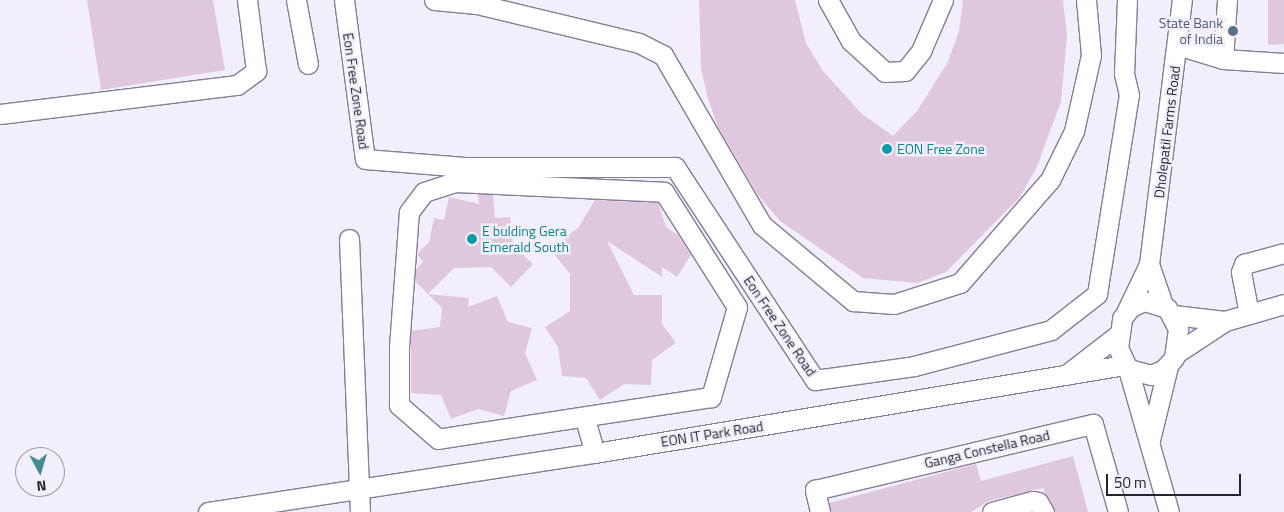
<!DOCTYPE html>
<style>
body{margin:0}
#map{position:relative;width:1284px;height:512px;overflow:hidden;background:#f2effb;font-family:"Titillium Web",sans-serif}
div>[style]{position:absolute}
.building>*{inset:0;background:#dfc7de}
.roads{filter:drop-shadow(1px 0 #847d98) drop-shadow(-1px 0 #847d98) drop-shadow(0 1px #847d98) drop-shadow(0 -1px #847d98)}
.minor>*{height:19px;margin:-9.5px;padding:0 9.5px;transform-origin:9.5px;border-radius:9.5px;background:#fff}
.dots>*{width:14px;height:14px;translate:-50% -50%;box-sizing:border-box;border:2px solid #f2effb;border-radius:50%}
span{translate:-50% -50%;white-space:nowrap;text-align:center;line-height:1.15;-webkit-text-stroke:5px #f2effb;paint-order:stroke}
.service-label{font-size:14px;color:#4e5e75}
.right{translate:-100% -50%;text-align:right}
.street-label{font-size:14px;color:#26232e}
.culture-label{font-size:14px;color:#0d838f}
.left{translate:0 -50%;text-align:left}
.north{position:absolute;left:15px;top:447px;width:50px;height:50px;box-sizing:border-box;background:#f2effb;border:1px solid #a09da9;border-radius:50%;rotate:174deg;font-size:14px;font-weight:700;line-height:20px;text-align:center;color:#26232e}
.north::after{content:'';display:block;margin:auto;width:18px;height:22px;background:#448c92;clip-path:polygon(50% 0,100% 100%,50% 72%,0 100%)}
.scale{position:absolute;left:1106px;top:474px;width:135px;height:22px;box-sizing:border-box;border:2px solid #26232e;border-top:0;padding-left:6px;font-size:15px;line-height:18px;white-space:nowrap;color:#26232e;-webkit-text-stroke:4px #f2effb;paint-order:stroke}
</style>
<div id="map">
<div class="building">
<i style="clip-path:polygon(87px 0,213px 0,225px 70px,101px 90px)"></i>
<i style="clip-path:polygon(699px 0,795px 0,806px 43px,823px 71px,862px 114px,893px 136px,917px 111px,948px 62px,959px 31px,963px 0,1063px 0,1067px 36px,1061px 102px,1036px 169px,1019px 198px,946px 272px,917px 283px,863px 278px,780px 221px,758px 195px,718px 127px,708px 99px,701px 68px)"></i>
<i style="clip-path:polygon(1268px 0,1284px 0,1284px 44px,1268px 45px)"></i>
<i style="clip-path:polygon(478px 194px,493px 195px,495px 218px,510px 217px,513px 245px,533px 264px,511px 287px,491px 267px,454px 268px,428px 294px,469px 298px,468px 307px,497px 296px,508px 322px,532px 328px,525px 353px,537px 380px,511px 391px,504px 416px,478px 409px,451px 419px,441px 395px,411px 393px,411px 331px,440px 327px,442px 308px,415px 281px,416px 269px,423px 262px,417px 254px,429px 242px,434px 218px,444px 220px,449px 197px,479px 204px)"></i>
<i style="clip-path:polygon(595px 200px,658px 203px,666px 227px,678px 235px,691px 255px,677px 277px,662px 267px,662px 277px,607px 241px,634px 295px,662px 295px,662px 324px,676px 343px,652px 360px,651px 385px,624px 384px,600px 400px,586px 378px,562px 376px,558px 347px,545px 327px,570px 311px,570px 274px,550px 249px,578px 228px)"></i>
<i style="clip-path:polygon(1073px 456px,1088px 512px,1055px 512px,1043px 488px,989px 501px,971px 512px,831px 512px,829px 503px,976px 464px,981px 481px)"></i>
</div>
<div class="roads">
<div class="minor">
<i style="left:296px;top:0;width:65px;rotate:79.4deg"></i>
<i style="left:344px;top:0;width:160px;rotate:82.5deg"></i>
<i style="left:365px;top:159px;width:100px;rotate:4.6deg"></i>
<i style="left:465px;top:167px;width:210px"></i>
<i style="left:675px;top:167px;width:255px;rotate:56.7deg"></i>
<i style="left:815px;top:380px;width:100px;rotate:-8deg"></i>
<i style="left:914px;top:366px;width:142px;rotate:-14.7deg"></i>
<i style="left:1051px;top:330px;width:58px;rotate:-38deg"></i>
<i style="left:1097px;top:294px;width:202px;rotate:-80.9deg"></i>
<i style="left:1129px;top:95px;width:22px;rotate:-103deg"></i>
<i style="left:1124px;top:74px;width:74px;rotate:-87.7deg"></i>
<i style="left:434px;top:0;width:43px;rotate:5.3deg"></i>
<i style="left:477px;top:4px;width:167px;rotate:13.5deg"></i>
<i style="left:639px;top:43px;width:27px;rotate:27deg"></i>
<i style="left:663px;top:55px;width:197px;rotate:59.8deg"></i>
<i style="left:762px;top:225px;width:119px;rotate:39.9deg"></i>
<i style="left:853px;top:301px;width:41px;rotate:4.2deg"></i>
<i style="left:894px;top:304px;width:69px;rotate:-17.7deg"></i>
<i style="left:960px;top:283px;width:137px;rotate:-48.9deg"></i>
<i style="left:1050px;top:180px;width:55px;rotate:-63.9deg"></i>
<i style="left:1074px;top:131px;width:78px;rotate:-77.4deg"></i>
<i style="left:1091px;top:55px;width:55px;rotate:-95.2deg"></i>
<i style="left:828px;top:0;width:47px;rotate:60.7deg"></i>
<i style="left:851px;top:41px;width:46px;rotate:42.4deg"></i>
<i style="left:885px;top:72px;width:20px;rotate:-3deg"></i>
<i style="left:905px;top:71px;width:26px;rotate:-51deg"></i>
<i style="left:921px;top:51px;width:56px;rotate:-66.7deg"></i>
<i style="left:1177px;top:45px;width:48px;rotate:16.9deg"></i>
<i style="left:1223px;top:59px;width:61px;rotate:3.8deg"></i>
<i style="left:1223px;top:59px;width:59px;rotate:-86.1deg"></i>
<i style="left:0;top:114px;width:239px;rotate:-7deg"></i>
<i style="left:237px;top:85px;width:24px;rotate:-36deg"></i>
<i style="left:256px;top:71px;width:72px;rotate:-97.2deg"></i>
<i style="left:454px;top:182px;width:210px;rotate:2.7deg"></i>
<i style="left:664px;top:192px;width:136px;rotate:57.6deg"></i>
<i style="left:737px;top:307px;width:94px;rotate:106.1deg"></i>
<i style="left:711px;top:397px;width:276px;rotate:171.3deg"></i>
<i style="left:438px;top:439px;width:52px;rotate:-138.9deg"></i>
<i style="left:399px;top:405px;width:58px;rotate:-90deg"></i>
<i style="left:399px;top:347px;width:135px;rotate:-85.8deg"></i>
<i style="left:409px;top:212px;width:25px;rotate:-53deg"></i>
<i style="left:424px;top:192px;width:32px;rotate:-18deg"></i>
<i style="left:349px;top:239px;width:273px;rotate:87.7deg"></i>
<i style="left:1149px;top:264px;width:43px;rotate:71.1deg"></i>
<i style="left:1144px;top:301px;width:24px;rotate:17deg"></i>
<i style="left:1167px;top:308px;width:24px;rotate:62deg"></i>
<i style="left:1178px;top:329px;width:29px;rotate:98deg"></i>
<i style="left:1174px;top:358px;width:15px;rotate:132deg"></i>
<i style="left:1164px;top:369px;width:14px;rotate:155deg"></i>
<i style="left:1151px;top:375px;width:24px;rotate:-165deg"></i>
<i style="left:1128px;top:369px;width:23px;rotate:-115deg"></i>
<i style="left:1118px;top:348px;width:30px;rotate:-82deg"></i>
<i style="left:1122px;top:318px;width:14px;rotate:-51deg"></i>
<i style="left:1131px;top:307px;width:14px;rotate:-25deg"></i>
<i style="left:1127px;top:310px;width:51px;rotate:-64.4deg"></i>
<i style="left:1149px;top:264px;width:266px;rotate:-82.9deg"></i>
<i style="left:1249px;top:314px;width:43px;rotate:-100.8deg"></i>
<i style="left:1241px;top:272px;width:9px;rotate:-69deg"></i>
<i style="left:1244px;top:264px;width:41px;rotate:-15.4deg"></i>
<i style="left:1174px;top:315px;width:51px;rotate:6.7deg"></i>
<i style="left:1175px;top:354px;width:60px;rotate:-33.4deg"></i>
<i style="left:1225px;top:321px;width:61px;rotate:-16.1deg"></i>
<i style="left:1128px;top:369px;width:149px;rotate:74deg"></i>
<i style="left:1066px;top:375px;width:67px;rotate:-37.7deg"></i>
<i style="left:585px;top:419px;width:35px;rotate:74deg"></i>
<i style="left:1150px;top:440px;width:76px;rotate:-76.3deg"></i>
<i style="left:208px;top:512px;width:391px;rotate:-8.7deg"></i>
<i style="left:595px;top:453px;width:537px;rotate:-9.43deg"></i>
<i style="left:820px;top:512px;width:23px;rotate:-103deg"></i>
<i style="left:815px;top:490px;width:286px;rotate:-13.4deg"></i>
<i style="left:1093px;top:424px;width:91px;rotate:74.1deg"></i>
<i style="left:992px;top:512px;width:41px;rotate:-15.4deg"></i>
<i style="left:1032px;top:501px;width:6px;rotate:9deg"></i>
<i style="left:1038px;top:502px;width:12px;rotate:59deg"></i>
</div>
</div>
<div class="dots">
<i style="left:1233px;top:31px;background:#5c6f8a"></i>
<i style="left:887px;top:149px;background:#0f9aa8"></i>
<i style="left:472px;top:239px;background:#0f9aa8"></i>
</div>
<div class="service-label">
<span class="right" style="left:1223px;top:31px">State Bank<br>of India</span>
</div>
<div class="street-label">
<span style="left:356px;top:91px;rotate:82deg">Eon Free Zone Road</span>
<span style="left:1167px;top:132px;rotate:-83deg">Dholepatil Farms Road</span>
<span style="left:780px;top:326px;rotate:56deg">Eon Free Zone Road</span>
<span style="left:712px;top:434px;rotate:-9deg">EON IT Park Road</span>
<span style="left:987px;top:449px;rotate:-13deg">Ganga Constella Road</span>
</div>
<div class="culture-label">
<span class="left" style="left:897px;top:149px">EON Free Zone</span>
<span class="left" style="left:482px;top:239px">E bulding Gera<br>Emerald South</span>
</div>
<div class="north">N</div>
<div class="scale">50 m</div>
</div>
